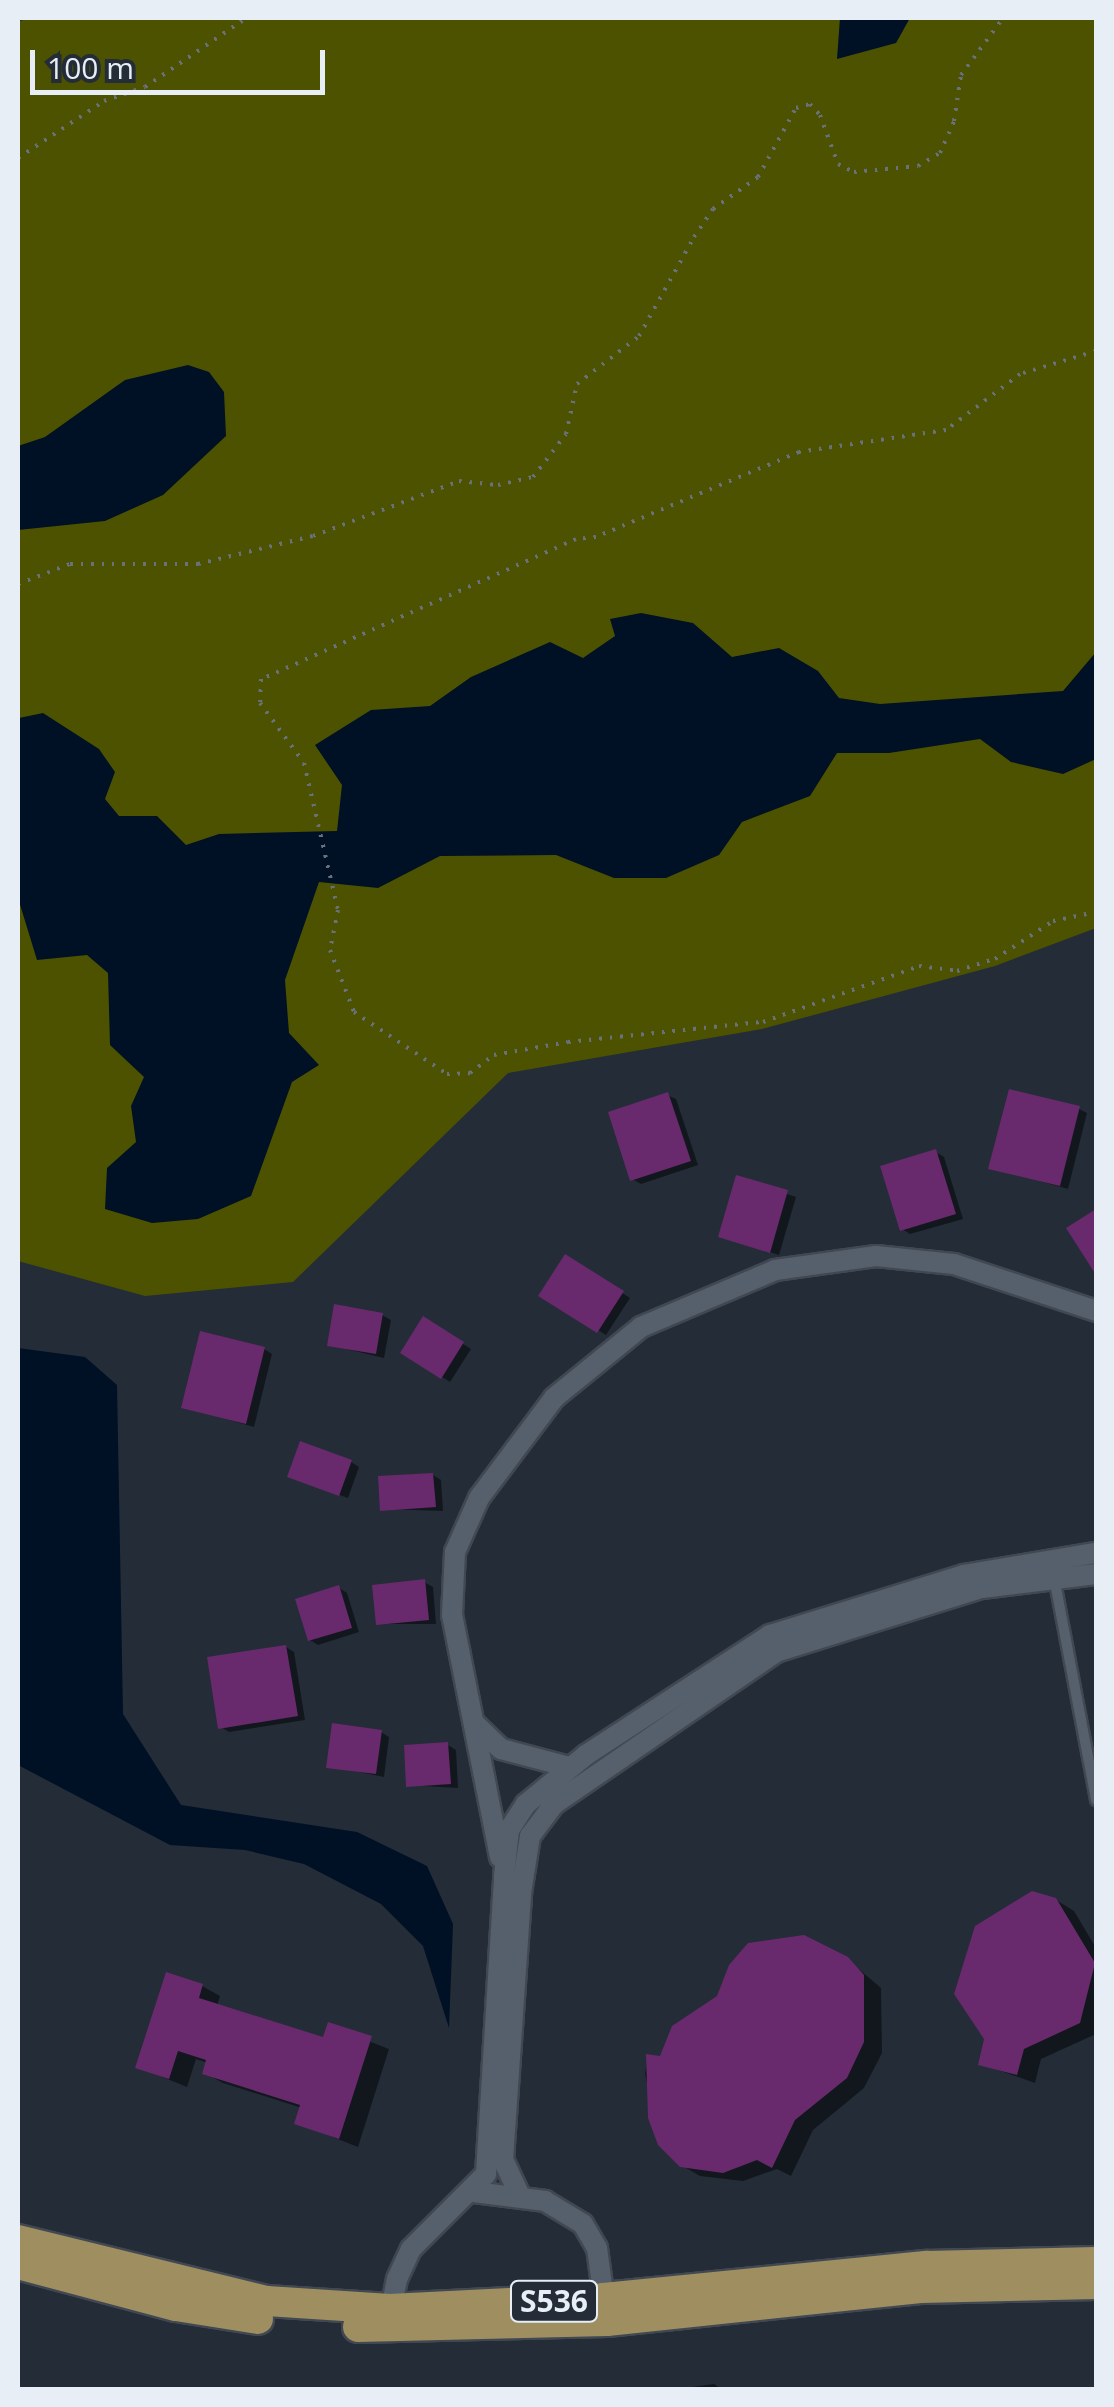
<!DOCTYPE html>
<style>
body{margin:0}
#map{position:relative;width:1114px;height:2407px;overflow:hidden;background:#232c37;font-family:"Open Sans",sans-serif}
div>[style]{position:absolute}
.green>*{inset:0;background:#4d5200}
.water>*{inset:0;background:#001025}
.shadow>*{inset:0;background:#0007}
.building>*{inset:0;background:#682a6c}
.path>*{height:4px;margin-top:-2px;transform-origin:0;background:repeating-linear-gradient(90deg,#69717b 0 2.5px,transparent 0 10.5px)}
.roads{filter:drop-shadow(2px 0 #414852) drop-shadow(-2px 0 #414852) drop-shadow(0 2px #414852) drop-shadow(0 -2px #414852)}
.lane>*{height:10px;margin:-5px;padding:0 5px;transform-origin:5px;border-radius:5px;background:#56606c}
.street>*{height:20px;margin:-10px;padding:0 10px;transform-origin:10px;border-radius:10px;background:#56606c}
.primary>*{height:30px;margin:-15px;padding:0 15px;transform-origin:15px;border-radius:15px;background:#9f8f60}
span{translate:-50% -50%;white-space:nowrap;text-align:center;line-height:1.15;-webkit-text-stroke:9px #232c37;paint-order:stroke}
.shield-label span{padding:2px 8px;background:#232c37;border:2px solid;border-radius:8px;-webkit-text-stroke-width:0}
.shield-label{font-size:30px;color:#e8eef5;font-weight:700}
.frame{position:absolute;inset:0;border:20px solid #e8eef5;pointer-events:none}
.scale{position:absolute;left:30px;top:50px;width:295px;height:45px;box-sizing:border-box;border:5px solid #e8eef5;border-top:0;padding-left:12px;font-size:30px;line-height:35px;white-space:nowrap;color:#e8eef5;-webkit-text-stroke:8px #232c37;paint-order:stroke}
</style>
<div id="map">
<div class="green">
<i style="clip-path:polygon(28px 18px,1096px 18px,1096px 928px,995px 966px,762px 1029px,508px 1073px,293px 1282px,145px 1296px,18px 1261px,18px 22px)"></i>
</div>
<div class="water">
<i style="clip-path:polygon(840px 18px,910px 18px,896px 43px,837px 59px)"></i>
<i style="clip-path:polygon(188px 365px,209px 372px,224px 392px,226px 436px,163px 495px,105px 521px,18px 530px,18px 446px,45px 437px,125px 380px)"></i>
<i style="clip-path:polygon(641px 613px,693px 623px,732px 657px,779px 648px,818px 671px,839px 698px,880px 704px,1063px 691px,1096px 652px,1096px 759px,1063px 774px,1011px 762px,980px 739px,889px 753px,837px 753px,810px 796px,742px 822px,719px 855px,666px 878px,614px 878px,556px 855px,440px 856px,378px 888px,319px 882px,285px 980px,289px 1033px,319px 1065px,292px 1082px,251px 1196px,198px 1219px,152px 1223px,105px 1209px,107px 1168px,136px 1142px,131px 1106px,144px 1077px,110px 1045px,108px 973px,87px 955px,37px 960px,18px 898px,19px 718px,43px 713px,99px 749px,115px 772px,105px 799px,119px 816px,157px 816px,186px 845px,219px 834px,337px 831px,342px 785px,315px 745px,371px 710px,430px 706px,471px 677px,550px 642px,583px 658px,615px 636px,610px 619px)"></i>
<i style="clip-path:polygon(18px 1348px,85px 1357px,117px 1385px,123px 1714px,181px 1805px,357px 1832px,427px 1866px,453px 1924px,449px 2028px,423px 1946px,381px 1904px,304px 1864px,245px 1850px,170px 1845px,18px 1765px)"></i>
</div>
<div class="shadow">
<i style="clip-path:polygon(667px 1095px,676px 1099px,698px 1165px,641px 1184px,632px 1179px)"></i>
<i style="clip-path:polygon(1079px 1109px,1087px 1113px,1068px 1189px,991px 1167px)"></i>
<i style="clip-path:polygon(936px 1152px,944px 1157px,963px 1219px,910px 1234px,902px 1229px)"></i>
<i style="clip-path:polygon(738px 1178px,796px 1197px,779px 1255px,721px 1236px)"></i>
<i style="clip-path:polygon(566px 1257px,630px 1298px,606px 1335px,542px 1295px)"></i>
<i style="clip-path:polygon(382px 1315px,391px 1320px,384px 1358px,329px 1345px)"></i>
<i style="clip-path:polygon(424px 1319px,471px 1349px,450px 1382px,403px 1352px)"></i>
<i style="clip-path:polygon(264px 1349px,272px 1354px,254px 1427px,184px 1407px)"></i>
<i style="clip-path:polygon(351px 1462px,359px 1467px,348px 1498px,298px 1480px)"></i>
<i style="clip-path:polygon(433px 1475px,441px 1480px,443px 1511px,383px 1509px)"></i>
<i style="clip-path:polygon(424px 1582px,433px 1587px,436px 1624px,378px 1624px)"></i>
<i style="clip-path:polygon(339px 1588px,347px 1593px,359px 1632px,318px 1645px,310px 1640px)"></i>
<i style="clip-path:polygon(286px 1647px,294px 1652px,305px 1720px,229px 1732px,221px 1727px)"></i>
<i style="clip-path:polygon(381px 1732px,389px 1737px,384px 1777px,329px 1766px)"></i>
<i style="clip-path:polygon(448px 1745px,456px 1750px,458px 1788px,408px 1785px)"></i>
<i style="clip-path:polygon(1056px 1900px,1074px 1911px,1096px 1948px,1096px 2034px,1041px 2059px,1035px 2083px,981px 2064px,987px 2038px)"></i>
<i style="clip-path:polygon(847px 1959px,881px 1988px,882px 2053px,864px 2088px,813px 2130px,791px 2176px,777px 2169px,743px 2181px,700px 2176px,681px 2165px,660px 2143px,645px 2074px,648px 2057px,662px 2058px)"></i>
<i style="clip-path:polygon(202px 1986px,220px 1996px,217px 2006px,325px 2040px,330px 2026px,389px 2049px,358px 2147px,297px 2123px,302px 2108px,223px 2083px,205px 2073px,208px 2063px,196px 2059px,187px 2087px,138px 2067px)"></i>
<i style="clip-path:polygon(714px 2384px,723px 2390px,670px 2390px)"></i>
</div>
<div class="building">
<i style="clip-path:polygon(1009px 1089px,1080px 1106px,1060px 1186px,988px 1169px)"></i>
<i style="clip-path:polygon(668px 1092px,691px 1161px,630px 1181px,608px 1112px)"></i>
<i style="clip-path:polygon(936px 1149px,956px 1214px,900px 1231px,880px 1166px)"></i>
<i style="clip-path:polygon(736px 1175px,788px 1190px,770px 1253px,718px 1237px)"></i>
<i style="clip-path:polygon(1096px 1209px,1096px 1275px,1066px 1228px)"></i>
<i style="clip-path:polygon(565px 1254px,624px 1291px,597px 1333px,538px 1296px)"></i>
<i style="clip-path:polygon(334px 1304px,383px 1313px,376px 1354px,327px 1346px)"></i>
<i style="clip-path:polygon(423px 1316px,464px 1342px,441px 1379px,400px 1353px)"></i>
<i style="clip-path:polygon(200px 1331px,265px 1347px,246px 1424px,181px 1408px)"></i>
<i style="clip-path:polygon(300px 1441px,352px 1460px,339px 1496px,287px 1477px)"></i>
<i style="clip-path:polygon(433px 1473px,436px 1507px,380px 1511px,378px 1476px)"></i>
<i style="clip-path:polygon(425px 1579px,429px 1620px,376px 1625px,372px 1585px)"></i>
<i style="clip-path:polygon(339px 1585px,352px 1628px,308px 1641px,295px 1599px)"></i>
<i style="clip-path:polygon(286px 1645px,298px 1716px,218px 1729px,207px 1657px)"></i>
<i style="clip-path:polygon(332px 1723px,382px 1730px,376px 1774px,326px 1768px)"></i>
<i style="clip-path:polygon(448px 1742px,451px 1784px,406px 1787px,404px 1745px)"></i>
<i style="clip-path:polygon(1032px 1891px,1056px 1898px,1095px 1963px,1080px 2023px,1024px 2049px,1017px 2075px,978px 2065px,984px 2039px,954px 1994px,975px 1926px)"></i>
<i style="clip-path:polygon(804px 1935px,848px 1957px,864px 1975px,864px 2042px,847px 2078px,795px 2120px,772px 2168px,757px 2160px,723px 2173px,680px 2167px,658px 2145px,648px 2118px,646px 2054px,660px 2056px,672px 2026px,717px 1996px,729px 1965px,748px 1943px)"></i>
<i style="clip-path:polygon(166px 1972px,203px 1984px,199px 1998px,323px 2037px,328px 2022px,372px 2036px,339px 2139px,294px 2124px,300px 2105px,202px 2074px,206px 2060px,178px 2051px,169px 2079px,135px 2068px)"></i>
</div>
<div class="path">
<i style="left:18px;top:158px;width:103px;rotate:-33.5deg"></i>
<i style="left:104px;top:101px;width:43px;rotate:-18.9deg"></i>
<i style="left:145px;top:87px;width:122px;rotate:-34.3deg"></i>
<i style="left:1096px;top:351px;width:79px;rotate:163.2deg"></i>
<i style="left:1020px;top:374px;width:93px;rotate:142.9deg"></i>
<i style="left:946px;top:430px;width:149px;rotate:171.5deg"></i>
<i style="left:799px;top:452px;width:220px;rotate:157.3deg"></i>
<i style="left:596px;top:537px;width:20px;rotate:174deg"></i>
<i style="left:576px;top:539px;width:345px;rotate:156deg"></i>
<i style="left:261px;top:679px;width:24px;rotate:92deg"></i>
<i style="left:260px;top:703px;width:74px;rotate:53.7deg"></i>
<i style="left:304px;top:763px;width:151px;rotate:77deg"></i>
<i style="left:338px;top:910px;width:41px;rotate:101.3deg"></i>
<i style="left:330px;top:950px;width:66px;rotate:68.8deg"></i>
<i style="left:354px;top:1012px;width:112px;rotate:33.7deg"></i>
<i style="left:447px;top:1074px;width:23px;rotate:-2deg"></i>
<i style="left:470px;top:1073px;width:30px;rotate:-37deg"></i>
<i style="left:494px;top:1055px;width:75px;rotate:-10deg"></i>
<i style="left:568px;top:1042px;width:196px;rotate:-5.9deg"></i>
<i style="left:763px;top:1022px;width:166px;rotate:-19.7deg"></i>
<i style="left:919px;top:966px;width:38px;rotate:7deg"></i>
<i style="left:957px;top:971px;width:40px;rotate:-18deg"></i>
<i style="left:995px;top:959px;width:69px;rotate:-33.2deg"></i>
<i style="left:1053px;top:921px;width:44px;rotate:-11.8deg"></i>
<i style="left:18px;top:584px;width:56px;rotate:-21deg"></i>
<i style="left:70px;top:564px;width:128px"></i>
<i style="left:198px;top:564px;width:118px;rotate:-13.7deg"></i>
<i style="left:313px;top:536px;width:156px;rotate:-20.6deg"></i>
<i style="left:459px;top:481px;width:39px;rotate:6deg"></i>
<i style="left:498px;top:485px;width:36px;rotate:-13deg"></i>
<i style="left:533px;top:477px;width:54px;rotate:-52.5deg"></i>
<i style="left:566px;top:434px;width:51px;rotate:-77.6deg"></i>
<i style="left:577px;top:384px;width:78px;rotate:-37.7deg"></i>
<i style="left:639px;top:336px;width:113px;rotate:-60.9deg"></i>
<i style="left:694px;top:237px;width:34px;rotate:-56deg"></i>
<i style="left:713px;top:209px;width:55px;rotate:-35.4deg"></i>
<i style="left:758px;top:177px;width:79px;rotate:-61.2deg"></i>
<i style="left:796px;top:108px;width:15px;rotate:-16deg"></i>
<i style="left:810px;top:104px;width:15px;rotate:48deg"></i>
<i style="left:820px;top:115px;width:52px;rotate:69.8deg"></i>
<i style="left:838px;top:164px;width:18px;rotate:27deg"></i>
<i style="left:854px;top:172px;width:64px;rotate:-5.4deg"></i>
<i style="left:918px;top:166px;width:26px;rotate:-31deg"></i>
<i style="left:940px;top:153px;width:35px;rotate:-66deg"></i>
<i style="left:954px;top:121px;width:47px;rotate:-81.3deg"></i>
<i style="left:961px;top:75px;width:71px;rotate:-53.6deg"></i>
</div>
<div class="roads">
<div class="lane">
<i style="left:1054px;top:1577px;width:227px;rotate:79.3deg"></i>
</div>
<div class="street">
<i style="left:474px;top:1723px;width:37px;rotate:44deg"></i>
<i style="left:501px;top:1749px;width:70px;rotate:14.8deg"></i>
<i style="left:500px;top:1857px;width:247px;rotate:-101.2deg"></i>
<i style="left:452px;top:1615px;width:63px;rotate:-87.3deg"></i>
<i style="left:455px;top:1552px;width:59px;rotate:-66deg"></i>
<i style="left:479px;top:1498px;width:125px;rotate:-53.1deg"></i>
<i style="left:554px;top:1398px;width:112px;rotate:-39.2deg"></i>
<i style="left:641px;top:1327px;width:146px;rotate:-23deg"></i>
<i style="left:775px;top:1270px;width:102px;rotate:-7.9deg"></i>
<i style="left:876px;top:1256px;width:78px;rotate:5.9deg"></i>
<i style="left:954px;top:1264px;width:150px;rotate:18.3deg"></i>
<i style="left:474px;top:2192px;width:72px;rotate:7.2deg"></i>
<i style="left:545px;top:2201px;width:44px;rotate:31.2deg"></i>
<i style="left:583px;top:2224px;width:28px;rotate:60deg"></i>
<i style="left:597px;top:2248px;width:60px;rotate:82.3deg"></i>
<i style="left:520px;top:2196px;width:40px;rotate:-115deg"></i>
<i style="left:503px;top:2160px;width:268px;rotate:-86.1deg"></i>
<i style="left:521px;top:1893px;width:58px;rotate:-81deg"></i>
<i style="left:530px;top:1836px;width:40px;rotate:-53deg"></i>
<i style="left:554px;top:1804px;width:269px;rotate:-34.4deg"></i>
<i style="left:776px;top:1652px;width:216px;rotate:-17.3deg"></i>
<i style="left:982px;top:1588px;width:115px;rotate:-7deg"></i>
<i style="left:389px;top:2320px;width:42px;rotate:-79deg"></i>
<i style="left:397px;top:2279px;width:33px;rotate:-65deg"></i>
<i style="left:411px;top:2249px;width:106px;rotate:-45deg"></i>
<i style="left:486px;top:2174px;width:299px;rotate:-86.5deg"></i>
<i style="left:504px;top:1876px;width:46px;rotate:-83.8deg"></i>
<i style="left:509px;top:1830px;width:31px;rotate:-57deg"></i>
<i style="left:526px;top:1804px;width:77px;rotate:-39.2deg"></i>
<i style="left:586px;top:1755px;width:220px;rotate:-33.1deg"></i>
<i style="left:770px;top:1635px;width:203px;rotate:-17.2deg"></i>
<i style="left:964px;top:1575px;width:134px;rotate:-9.5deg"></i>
</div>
<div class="primary">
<i style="left:18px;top:2240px;width:256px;rotate:13.8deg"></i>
<i style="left:267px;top:2301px;width:123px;rotate:3.7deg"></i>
<i style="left:390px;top:2309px;width:214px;rotate:-2.9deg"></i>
<i style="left:604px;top:2298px;width:325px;rotate:-5.7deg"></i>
<i style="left:927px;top:2266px;width:169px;rotate:-1.4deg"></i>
<i style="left:18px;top:2264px;width:163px;rotate:14.9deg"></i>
<i style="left:176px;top:2306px;width:83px;rotate:9deg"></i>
<i style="left:358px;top:2327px;width:249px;rotate:-1.4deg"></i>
<i style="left:607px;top:2321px;width:315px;rotate:-6deg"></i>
<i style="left:920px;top:2288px;width:176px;rotate:-1.3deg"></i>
</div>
</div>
<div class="shield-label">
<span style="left:554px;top:2301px">S536</span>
</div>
<div class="frame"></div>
<div class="scale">100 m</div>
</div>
